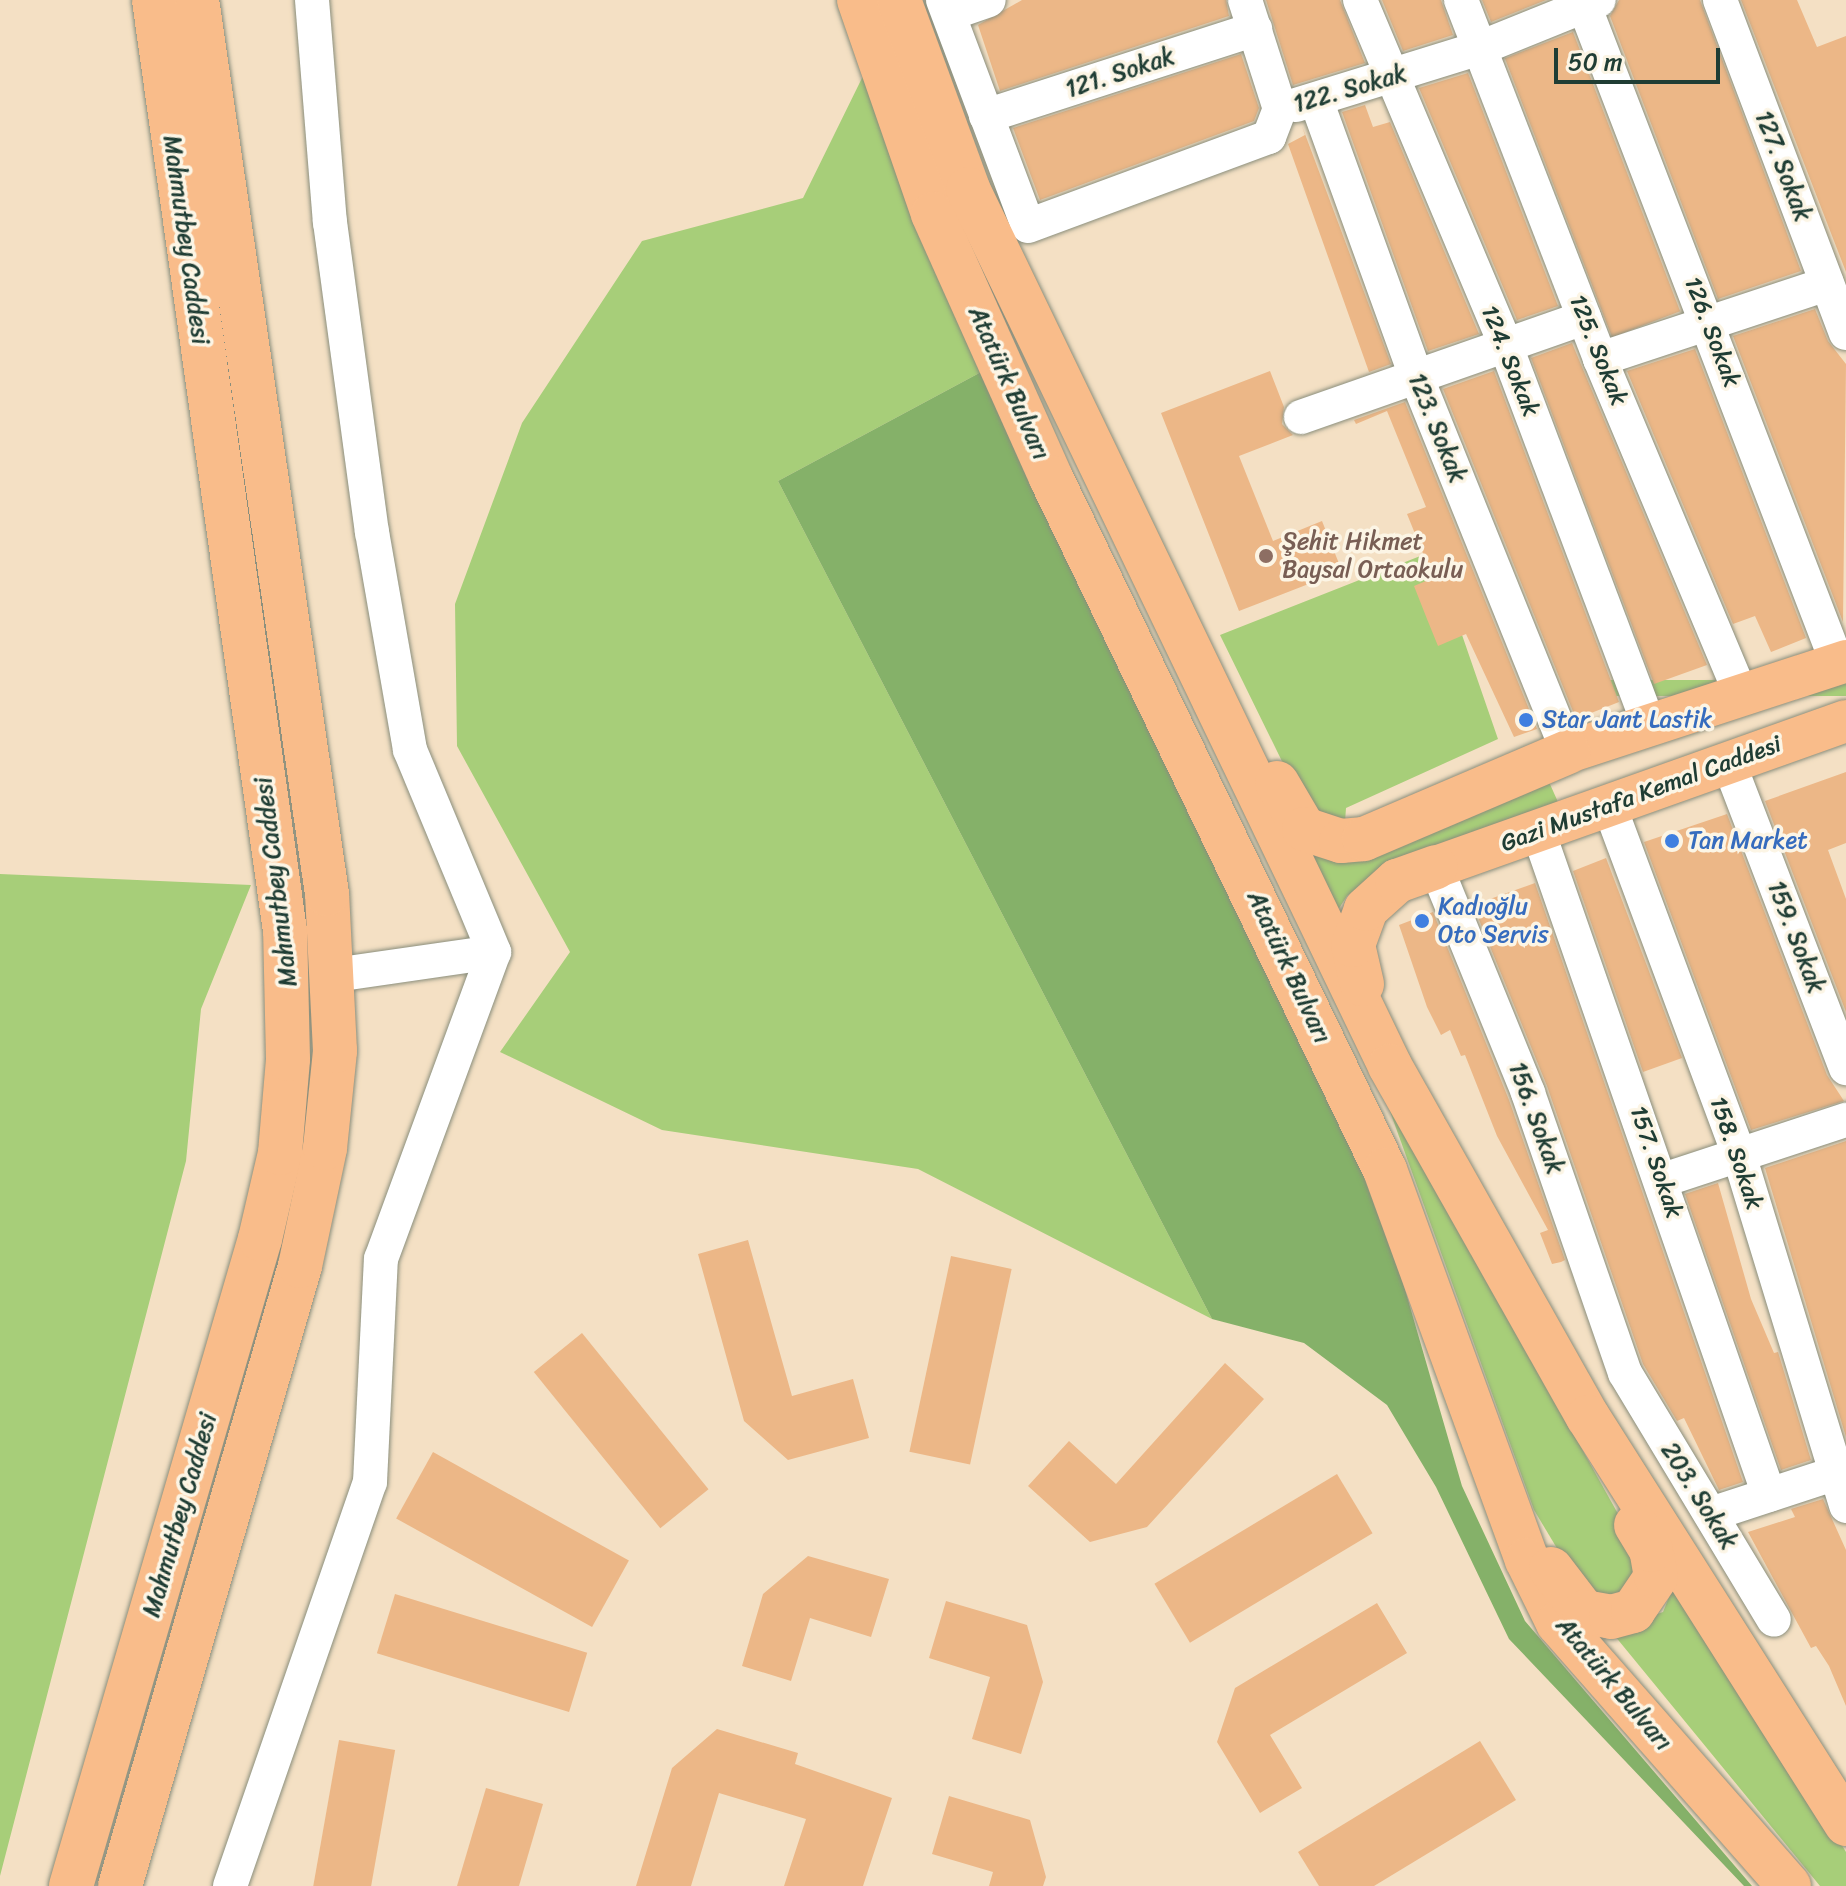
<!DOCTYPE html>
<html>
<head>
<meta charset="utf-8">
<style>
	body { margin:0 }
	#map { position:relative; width:1846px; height:1886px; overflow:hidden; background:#f4e0c4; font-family:Sriracha,sans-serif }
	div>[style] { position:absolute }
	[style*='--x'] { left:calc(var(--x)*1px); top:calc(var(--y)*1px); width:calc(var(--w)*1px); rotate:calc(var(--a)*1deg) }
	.green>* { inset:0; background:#a7ce79; transform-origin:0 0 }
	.forest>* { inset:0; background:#85b169 }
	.building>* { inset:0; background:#ecb787; transform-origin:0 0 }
	.roads { filter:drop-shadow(0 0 2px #8a8e7c) drop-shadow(0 0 2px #8a8e7c) }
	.minor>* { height:34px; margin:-17px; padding:0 17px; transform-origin:17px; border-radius:17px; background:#fff }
	.major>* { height:42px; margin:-21px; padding:0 21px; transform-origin:21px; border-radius:21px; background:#f9bc8a }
	.highway>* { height:44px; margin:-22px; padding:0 22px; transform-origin:22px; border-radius:22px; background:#f9bc8a }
	.dots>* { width:22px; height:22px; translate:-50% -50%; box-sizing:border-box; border:4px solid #fcf5e5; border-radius:50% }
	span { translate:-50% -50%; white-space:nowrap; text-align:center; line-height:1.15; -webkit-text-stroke:7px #fcf5e5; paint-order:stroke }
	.street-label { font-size:24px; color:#1f3d34 }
	.education-label { font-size:24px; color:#785e54 }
	.left { translate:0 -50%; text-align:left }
	.shop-label { font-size:24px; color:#366cbe }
	.scale { position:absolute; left:1554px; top:48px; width:166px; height:36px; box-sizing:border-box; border:4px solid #1f3d34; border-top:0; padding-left:10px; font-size:24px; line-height:28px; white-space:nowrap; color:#1f3d34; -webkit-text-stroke:6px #fcf5e5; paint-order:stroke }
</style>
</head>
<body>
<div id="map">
	<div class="green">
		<i style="clip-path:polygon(863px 76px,983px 371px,778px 481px,1212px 1319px,918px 1169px,662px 1130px,500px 1052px,570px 952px,457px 746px,455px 604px,522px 423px,642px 241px,803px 198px)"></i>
		<i style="clip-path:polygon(1433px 551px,1498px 739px,1346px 808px,1345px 822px,1326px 821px,1302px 802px,1220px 635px)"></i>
		<i style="left:1846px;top:680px;width:16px;height:263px;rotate:90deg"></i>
		<i style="clip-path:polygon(1549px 782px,1558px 802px,1369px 880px,1347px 896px,1334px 916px,1299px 845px)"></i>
		<i style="clip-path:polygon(0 874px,251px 885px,201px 1009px,186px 1161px,0 1876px)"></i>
		<i style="clip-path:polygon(1383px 1092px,1646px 1564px,1622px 1593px,1600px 1597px,1582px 1590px,1534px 1510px)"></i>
		<i style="clip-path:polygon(1677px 1577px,1846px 1852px,1846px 1886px,1820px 1886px,1610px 1630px,1663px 1612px)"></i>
	</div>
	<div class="forest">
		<i style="clip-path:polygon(983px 371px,1384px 1217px,1462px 1486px,1525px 1621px,1752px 1886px,1744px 1886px,1509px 1639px,1436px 1487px,1387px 1405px,1304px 1343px,1212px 1319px,778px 481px)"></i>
	</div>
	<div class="building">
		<i style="clip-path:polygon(1022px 0,1226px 0,1229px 16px,1000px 91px,978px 25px)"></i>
		<i style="clip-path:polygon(1266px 0,1340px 0,1365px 63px,1293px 85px)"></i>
		<i style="clip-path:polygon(1382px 0,1441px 0,1453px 35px,1403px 51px)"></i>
		<i style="clip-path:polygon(1482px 0,1546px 0,1491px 22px)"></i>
		<i style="clip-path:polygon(1619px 0,1700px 0,1801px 271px,1718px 299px,1610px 16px)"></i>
		<i style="clip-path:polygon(1741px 0,1797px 0,1817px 47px,1846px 36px,1846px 272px)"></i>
		<i style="left:1573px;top:32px;width:299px;height:73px;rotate:69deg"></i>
		<i style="clip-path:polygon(1241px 54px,1259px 108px,1254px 121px,1040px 200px,1013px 128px)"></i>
		<i style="clip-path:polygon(1468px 73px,1558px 306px,1517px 320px,1419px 88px)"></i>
		<i style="clip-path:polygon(1365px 105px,1373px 127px,1390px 122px,1479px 334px,1428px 351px,1342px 112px)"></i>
		<i style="clip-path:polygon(1302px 126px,1391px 364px,1369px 372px,1288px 144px,1305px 135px)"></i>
		<i style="clip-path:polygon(1815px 309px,1828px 341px,1846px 364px,1843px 622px,1733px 336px)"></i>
		<i style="clip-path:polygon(1572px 343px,1707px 665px,1654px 684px,1531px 358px)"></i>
		<i style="clip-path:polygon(1695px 349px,1806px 638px,1771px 652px,1755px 616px,1733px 624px,1627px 371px)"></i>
		<i style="clip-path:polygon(1270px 371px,1284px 407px,1282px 424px,1293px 435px,1239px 456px,1273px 541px,1322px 521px,1342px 571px,1239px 611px,1161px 413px)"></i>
		<i style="clip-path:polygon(1494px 371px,1619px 702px,1576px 719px,1443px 389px)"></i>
		<i style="clip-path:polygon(1405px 402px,1537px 729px,1514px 737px,1466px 634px,1438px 646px,1427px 619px,1414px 586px,1433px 578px,1407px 514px,1426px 507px,1387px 411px,1356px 424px,1354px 420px)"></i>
		<i style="clip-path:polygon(1846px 772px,1846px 843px,1828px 850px,1846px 899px,1846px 1012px,1765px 801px)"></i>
		<i style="clip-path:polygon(1727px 814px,1827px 1075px,1844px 1101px,1751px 1130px,1644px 842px)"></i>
		<i style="clip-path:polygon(1606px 858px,1682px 1058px,1643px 1072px,1573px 871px)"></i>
		<i style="clip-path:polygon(1535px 883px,1743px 1482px,1719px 1490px,1684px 1418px,1677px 1421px,1643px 1364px,1547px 1086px,1473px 905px)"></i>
		<i style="clip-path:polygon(1433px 912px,1509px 1100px,1565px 1260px,1561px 1262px,1552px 1264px,1540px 1233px,1548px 1230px,1497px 1136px,1465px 1055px,1461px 1056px,1450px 1030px,1441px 1035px,1427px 1007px,1399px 925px)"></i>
		<i style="clip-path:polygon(1846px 1141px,1846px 1437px,1765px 1168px)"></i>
		<i style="clip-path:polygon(1718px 1183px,1751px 1299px,1774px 1353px,1778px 1352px,1811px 1460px,1781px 1470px,1685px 1194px)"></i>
		<i style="clip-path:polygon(748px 1240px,792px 1396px,853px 1379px,869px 1438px,788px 1460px,744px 1421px,698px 1254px)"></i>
		<i style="left:951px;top:1256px;width:62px;height:200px;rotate:12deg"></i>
		<i style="left:582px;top:1333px;width:201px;height:62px;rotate:51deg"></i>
		<i style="clip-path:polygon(1225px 1363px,1264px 1399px,1147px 1527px,1090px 1542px,1028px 1486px,1069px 1441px,1116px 1484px)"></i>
		<i style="left:433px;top:1452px;width:224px;height:76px;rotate:29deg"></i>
		<i style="left:1337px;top:1474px;width:69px;height:213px;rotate:59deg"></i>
		<i style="clip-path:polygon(1823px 1499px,1846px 1550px,1846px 1706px,1829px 1666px,1816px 1646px,1811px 1648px,1748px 1532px,1795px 1517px,1791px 1509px)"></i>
		<i style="clip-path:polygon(808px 1556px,889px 1579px,871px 1637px,810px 1618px,791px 1681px,742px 1666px,763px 1594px)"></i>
		<i style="left:395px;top:1594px;width:201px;height:62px;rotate:17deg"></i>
		<i style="clip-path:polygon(946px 1601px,1027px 1625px,1043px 1682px,1021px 1754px,972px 1739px,990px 1677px,929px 1658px)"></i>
		<i style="clip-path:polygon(1377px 1603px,1407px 1653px,1270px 1735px,1302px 1788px,1260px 1813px,1217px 1742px,1235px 1688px)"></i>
		<i style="clip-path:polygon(717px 1729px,798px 1753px,795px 1764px,892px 1798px,863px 1886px,784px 1886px,806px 1819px,719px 1793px,691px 1886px,636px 1886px,672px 1768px)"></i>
		<i style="left:339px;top:1740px;width:57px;height:149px;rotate:10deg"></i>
		<i style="clip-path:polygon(1480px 1741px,1516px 1800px,1374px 1886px,1319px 1886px,1298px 1852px)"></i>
		<i style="clip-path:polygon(486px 1788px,543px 1804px,519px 1886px,457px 1886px)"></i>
		<i style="clip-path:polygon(949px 1796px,1030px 1820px,1046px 1877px,1043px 1886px,989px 1886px,993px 1872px,932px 1854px)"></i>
	</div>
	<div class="roads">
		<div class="minor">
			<i style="--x:312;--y:0;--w:223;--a:85.4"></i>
			<i style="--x:330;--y:222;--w:313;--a:82.3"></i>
			<i style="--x:372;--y:532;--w:221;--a:80.1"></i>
			<i style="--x:410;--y:750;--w:219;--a:67.4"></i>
			<i style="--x:943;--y:0;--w:241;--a:69.4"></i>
			<i style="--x:1028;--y:226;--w:257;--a:-20.3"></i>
			<i style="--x:1269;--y:137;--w:30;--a:-69"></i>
			<i style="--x:1245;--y:0;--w:114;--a:72.2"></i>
			<i style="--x:1360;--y:0;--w:373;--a:67.1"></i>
			<i style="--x:1505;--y:344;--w:408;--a:69.3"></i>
			<i style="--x:1461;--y:0;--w:385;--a:68.8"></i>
			<i style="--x:1600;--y:359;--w:367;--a:67.2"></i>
			<i style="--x:1582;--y:0;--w:713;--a:68.95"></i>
			<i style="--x:1720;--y:0;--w:356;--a:69.3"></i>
			<i style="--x:949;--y:14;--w:42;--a:-19.3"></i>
			<i style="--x:1316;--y:100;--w:294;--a:70.1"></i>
			<i style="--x:1416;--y:376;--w:406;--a:68"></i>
			<i style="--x:1296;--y:105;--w:193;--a:-17.2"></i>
			<i style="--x:1480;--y:48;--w:128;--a:-22"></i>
			<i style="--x:986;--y:116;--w:283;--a:-17.9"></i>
			<i style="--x:1600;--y:359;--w:239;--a:-18.3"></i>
			<i style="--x:1301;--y:417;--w:300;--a:-19.3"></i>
			<i style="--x:1728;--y:761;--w:329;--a:69"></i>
			<i style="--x:1609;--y:805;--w:373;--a:69.6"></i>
			<i style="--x:1739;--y:1155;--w:367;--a:73"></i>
			<i style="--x:1538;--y:831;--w:703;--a:70.82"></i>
			<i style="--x:1436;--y:867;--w:244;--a:67.8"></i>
			<i style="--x:1528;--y:1093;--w:296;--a:70.9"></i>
			<i style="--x:1625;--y:1373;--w:288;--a:58.9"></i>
			<i style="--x:1663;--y:1180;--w:193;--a:-18.2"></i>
			<i style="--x:1711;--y:1514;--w:142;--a:-18.1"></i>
			<i style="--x:230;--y:1886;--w:428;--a:-70.9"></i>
			<i style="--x:370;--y:1482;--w:223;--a:-87.2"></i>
			<i style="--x:381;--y:1259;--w:327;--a:-69.8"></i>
			<i style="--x:494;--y:952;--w:162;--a:171.8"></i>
		</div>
		<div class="major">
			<i style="--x:1568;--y:752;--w:293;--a:-18.1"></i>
			<i style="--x:1436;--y:867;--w:435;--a:-19.6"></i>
		</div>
		<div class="highway">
			<i style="--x:859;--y:0;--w:226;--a:70.9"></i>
			<i style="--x:933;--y:214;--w:289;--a:65.9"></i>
			<i style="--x:1051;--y:478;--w:768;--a:64.24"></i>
			<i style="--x:1385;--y:1170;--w:415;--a:70"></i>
			<i style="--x:1527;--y:1560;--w:70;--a:63.8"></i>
			<i style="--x:1558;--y:1623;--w:350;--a:48.7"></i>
			<i style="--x:899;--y:0;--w:201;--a:69.9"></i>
			<i style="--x:968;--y:189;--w:973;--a:64.3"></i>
			<i style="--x:1390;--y:1066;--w:403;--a:60.6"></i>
			<i style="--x:1588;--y:1417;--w:482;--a:57.6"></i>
			<i style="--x:1277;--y:783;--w:53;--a:59.6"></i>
			<i style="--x:1304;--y:829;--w:39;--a:18"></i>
			<i style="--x:1341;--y:841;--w:23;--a:-5"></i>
			<i style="--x:1364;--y:839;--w:222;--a:-23.1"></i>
			<i style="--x:1362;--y:984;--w:40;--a:-103"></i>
			<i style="--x:1353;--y:945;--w:38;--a:-70"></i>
			<i style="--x:1366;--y:909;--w:42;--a:-42.1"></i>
			<i style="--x:1397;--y:881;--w:41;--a:-19.7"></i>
			<i style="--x:1551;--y:1569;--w:54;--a:52.5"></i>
			<i style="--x:1584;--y:1612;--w:27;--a:10"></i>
			<i style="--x:1611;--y:1617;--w:23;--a:-15"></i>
			<i style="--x:1633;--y:1611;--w:41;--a:-55.9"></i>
			<i style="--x:1656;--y:1577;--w:27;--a:-100"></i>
			<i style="--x:1651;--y:1550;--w:29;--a:-121"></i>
			<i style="--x:71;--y:1886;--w:674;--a:-73.72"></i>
			<i style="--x:260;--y:1239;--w:88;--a:-76.9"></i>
			<i style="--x:280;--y:1153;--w:94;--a:-85.1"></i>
			<i style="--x:288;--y:1059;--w:128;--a:-91.3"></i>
			<i style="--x:285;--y:931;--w:940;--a:-98.01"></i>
			<i style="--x:120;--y:1886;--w:646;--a:-73.81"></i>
			<i style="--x:300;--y:1266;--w:121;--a:-78"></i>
			<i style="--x:325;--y:1148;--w:98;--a:-84.1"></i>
			<i style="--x:335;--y:1051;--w:157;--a:-92.9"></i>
			<i style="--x:327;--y:894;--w:903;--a:-98.27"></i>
		</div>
	</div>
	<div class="dots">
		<i style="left:1266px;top:556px;background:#8d6e63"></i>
		<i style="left:1526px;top:720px;background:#3f7fe0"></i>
		<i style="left:1672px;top:841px;background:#3f7fe0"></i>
		<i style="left:1422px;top:921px;background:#3f7fe0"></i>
	</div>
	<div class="street-label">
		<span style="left:1120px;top:73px;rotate:-18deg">121. Sokak</span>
		<span style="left:1350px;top:89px;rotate:-16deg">122. Sokak</span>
		<span style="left:1783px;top:166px;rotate:69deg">127. Sokak</span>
		<span style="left:186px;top:240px;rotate:82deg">Mahmutbey Caddesi</span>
		<span style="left:1712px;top:332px;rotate:69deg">126. Sokak</span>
		<span style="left:1598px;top:350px;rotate:68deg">125. Sokak</span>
		<span style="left:1510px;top:361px;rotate:68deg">124. Sokak</span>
		<span style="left:1009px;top:383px;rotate:66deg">Atatürk Bulvarı</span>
		<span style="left:1437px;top:428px;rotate:68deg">123. Sokak</span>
		<span style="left:1641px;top:794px;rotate:-20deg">Gazi Mustafa Kemal Caddesi</span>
		<span style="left:276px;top:882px;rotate:-97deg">Mahmutbey Caddesi</span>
		<span style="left:1796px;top:937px;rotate:69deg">159. Sokak</span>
		<span style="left:1289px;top:967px;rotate:65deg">Atatürk Bulvarı</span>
		<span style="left:1536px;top:1118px;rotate:70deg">156. Sokak</span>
		<span style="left:1736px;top:1153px;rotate:71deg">158. Sokak</span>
		<span style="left:1656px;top:1162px;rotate:71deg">157. Sokak</span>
		<span style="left:1699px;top:1496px;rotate:58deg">203. Sokak</span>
		<span style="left:180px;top:1515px;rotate:-74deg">Mahmutbey Caddesi</span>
		<span style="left:1614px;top:1684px;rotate:50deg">Atatürk Bulvarı</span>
	</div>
	<div class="education-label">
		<span class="left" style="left:1282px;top:556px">Şehit Hikmet<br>Baysal Ortaokulu</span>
	</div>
	<div class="shop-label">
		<span class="left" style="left:1542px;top:720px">Star Jant Lastik</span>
		<span class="left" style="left:1688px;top:841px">Tan Market</span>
		<span class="left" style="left:1438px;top:921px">Kadıoğlu<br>Oto Servis</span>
	</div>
	<div class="scale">50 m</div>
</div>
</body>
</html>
